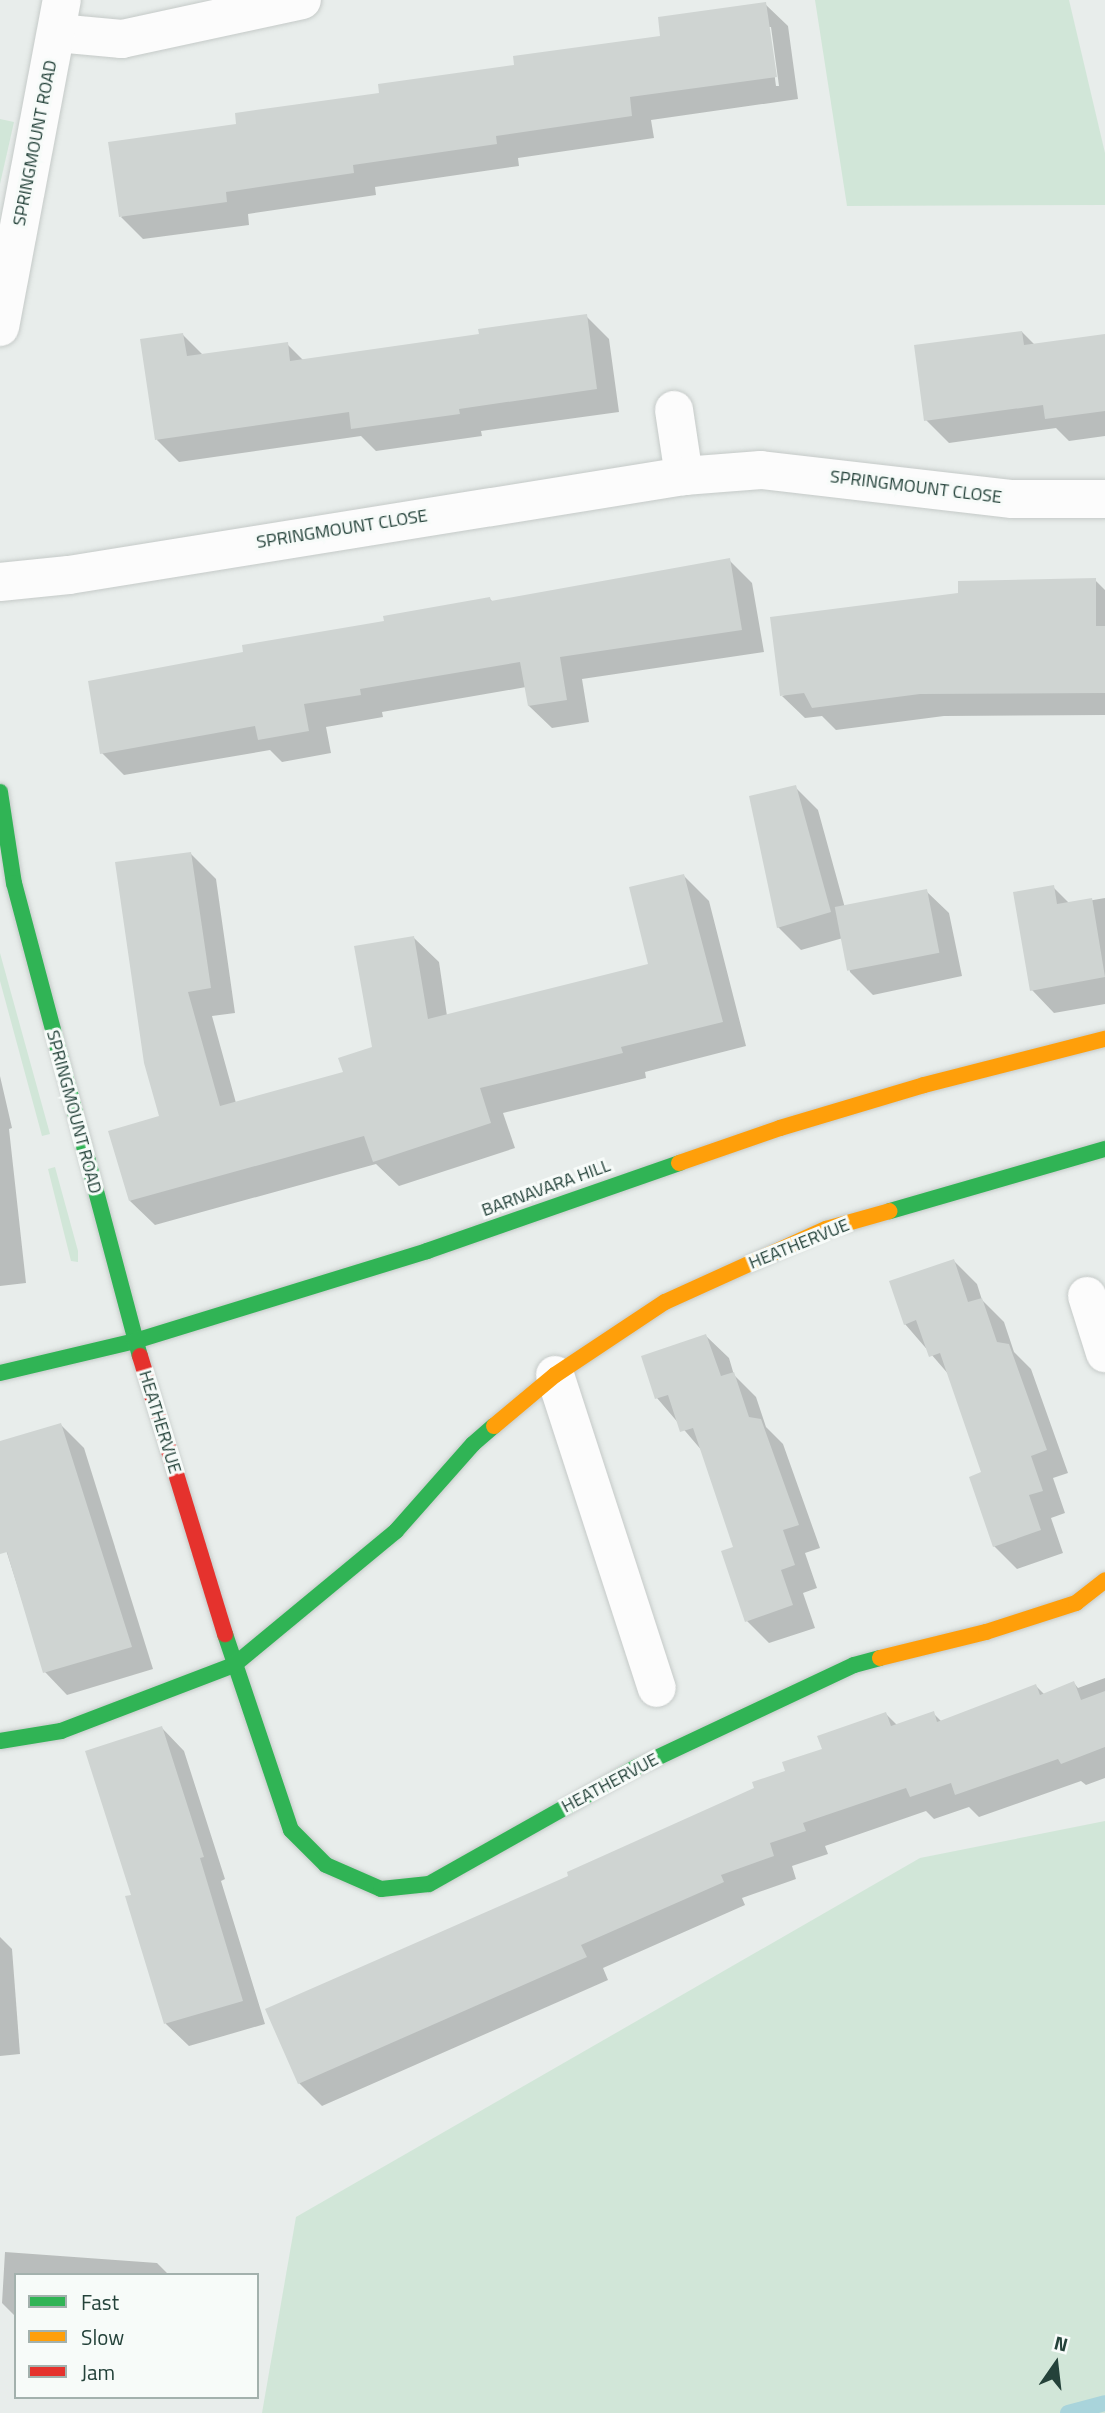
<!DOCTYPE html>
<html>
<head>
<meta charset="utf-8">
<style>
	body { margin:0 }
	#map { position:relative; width:1105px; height:2413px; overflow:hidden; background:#e8edeb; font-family:"Titillium Web",sans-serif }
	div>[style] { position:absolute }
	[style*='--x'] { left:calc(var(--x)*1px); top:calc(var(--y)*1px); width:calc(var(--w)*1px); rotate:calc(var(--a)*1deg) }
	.green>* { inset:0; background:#d1e6d8 }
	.shadow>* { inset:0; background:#0003 }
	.stream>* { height:16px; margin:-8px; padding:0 8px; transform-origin:8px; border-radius:8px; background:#a9d4db }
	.building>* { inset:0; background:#cfd4d2; transform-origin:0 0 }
	.roads { filter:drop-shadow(0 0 2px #c5cac8) drop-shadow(0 0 2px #c5cac8) }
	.street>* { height:38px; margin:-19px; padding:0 19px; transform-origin:19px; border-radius:19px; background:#fcfcfc }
	.fast>* { height:16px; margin:-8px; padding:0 8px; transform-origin:8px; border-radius:8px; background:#30b455 }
	.slow>* { height:16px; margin:-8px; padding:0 8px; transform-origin:8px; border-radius:8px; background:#ff9f0a }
	.jam>* { height:16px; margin:-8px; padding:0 8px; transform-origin:8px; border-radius:8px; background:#e5322d }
	span { translate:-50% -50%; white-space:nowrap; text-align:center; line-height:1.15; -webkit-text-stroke:6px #f7fbf9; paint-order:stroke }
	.street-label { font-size:18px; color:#24423a }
	.legend { position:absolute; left:14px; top:2273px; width:245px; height:126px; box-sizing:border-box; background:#f7fbf9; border:2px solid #a3b1ad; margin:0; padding:9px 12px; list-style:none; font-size:21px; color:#24423a }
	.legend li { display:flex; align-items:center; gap:14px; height:35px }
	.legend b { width:35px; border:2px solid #a3b1ad }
	.north { position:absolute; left:1021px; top:2329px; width:70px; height:70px; -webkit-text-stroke:5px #f7fbf9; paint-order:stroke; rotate:14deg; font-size:19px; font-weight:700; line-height:28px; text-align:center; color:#24423a }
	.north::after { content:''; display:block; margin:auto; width:24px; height:32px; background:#24423a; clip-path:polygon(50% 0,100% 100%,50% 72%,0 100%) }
</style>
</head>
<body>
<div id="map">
	<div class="green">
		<i style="clip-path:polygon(815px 0,1069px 0,1105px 153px,1105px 205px,847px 206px)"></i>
		<i style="clip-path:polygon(0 119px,14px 122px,0 184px)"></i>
		<i style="clip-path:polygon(0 953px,50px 1134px,42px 1136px,0 981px)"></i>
		<i style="clip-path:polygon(55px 1167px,78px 1251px,78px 1262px,71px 1261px,48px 1169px)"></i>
		<i style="clip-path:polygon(1105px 1821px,1105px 2413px,262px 2413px,296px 2217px,920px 1858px)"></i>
	</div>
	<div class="shadow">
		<i style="clip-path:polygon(evenodd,765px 4px,788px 26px,798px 99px,651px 120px,654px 138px,518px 158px,519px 166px,375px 187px,376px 195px,248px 214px,249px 225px,143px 239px,121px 217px,238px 126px,662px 37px,765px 4px,768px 27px,771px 27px,779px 86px,776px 86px,768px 27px)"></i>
		<i style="clip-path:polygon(586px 316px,609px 339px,619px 412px,481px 431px,482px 436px,376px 451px,361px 436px,179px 462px,157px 440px,182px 334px,204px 356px,287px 344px,304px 361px,481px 335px)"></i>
		<i style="clip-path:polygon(1022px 332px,1035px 345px,1105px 336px,1105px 436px,1069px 441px,1056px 428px,949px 443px,926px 420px)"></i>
		<i style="clip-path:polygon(729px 560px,752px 583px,764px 652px,582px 679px,589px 722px,552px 728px,529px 706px,526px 687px,382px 712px,383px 717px,326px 727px,331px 753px,282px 762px,270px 750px,124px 775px,102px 753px,245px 654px,490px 599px,493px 602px)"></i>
		<i style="clip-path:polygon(1095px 580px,1105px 590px,1105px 715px,944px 716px,836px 730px,822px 716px,805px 718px,782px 696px)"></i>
		<i style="clip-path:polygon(795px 787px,818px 810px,845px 908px,926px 891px,949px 913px,962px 976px,873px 995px,850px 972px,843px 938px,801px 950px,778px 927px)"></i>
		<i style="clip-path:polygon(191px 854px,216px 879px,235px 1013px,212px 1016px,236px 1103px,345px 1073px,374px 1048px,414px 938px,439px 962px,447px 1016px,650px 966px,684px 876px,709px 901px,746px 1046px,645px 1072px,646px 1078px,503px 1113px,515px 1148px,399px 1186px,376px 1164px,155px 1225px,130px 1201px,162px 1117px)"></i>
		<i style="clip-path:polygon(1053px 887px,1070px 904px,1105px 898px,1105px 1004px,1054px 1013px,1032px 990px)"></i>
		<i style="clip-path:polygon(0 1076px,12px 1128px,9px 1129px,26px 1283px,0 1286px)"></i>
		<i style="clip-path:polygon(954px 1261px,977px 1284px,982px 1300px,1004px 1322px,1014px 1352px,1031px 1369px,1068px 1473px,1053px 1478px,1065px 1513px,1051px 1518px,1063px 1553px,1017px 1569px,994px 1546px,983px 1473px,950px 1376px,905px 1324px)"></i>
		<i style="clip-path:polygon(706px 1336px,729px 1358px,734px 1375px,756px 1397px,766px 1427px,783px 1444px,820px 1548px,805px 1553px,817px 1588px,803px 1593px,815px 1628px,769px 1643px,747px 1621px,735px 1548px,703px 1452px,657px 1398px)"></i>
		<i style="clip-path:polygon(61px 1425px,84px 1448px,153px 1669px,67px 1695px,45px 1672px,0 1531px,0 1443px)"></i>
		<i style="clip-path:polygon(1105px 1678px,1105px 1778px,1086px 1785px,1081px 1781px,979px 1817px,969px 1807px,934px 1819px,926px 1811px,825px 1846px,828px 1854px,792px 1866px,796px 1879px,742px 1898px,745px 1905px,603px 1968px,608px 1980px,322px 2106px,299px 2083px,571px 1877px,756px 1789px,886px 1714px,897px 1725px,933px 1713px,942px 1722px,1036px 1686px,1045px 1695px,1074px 1683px,1078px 1688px)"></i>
		<i style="clip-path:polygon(162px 1728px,184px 1751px,225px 1879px,221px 1881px,265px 2024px,189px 2046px,166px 2024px,128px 1898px,133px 1896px)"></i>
		<i style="clip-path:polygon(0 1937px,12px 1949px,20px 2054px,0 2056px)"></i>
		<i style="clip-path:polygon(5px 2252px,157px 2263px,169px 2275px,16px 2275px,16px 2317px,2px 2303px)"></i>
	</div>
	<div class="stream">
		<i style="--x:1068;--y:2413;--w:38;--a:-15"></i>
	</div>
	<div class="building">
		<i style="clip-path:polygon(766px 2px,777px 77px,630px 97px,632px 116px,496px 136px,497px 144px,353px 165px,354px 173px,226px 192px,227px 202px,119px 217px,108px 142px,236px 124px,235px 113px,379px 93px,378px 84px,514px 65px,513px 56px,660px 36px,658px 17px)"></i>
		<i style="clip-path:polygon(587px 314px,597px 389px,459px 409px,460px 414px,351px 429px,349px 412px,155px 440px,140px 339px,183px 333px,187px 356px,288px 342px,290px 361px,479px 334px,478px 329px)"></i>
		<i style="clip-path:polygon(1022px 331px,1024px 345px,1105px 334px,1105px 411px,1045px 419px,1043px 405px,924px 421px,914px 345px)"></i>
		<i style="clip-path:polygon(730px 558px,742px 630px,560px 657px,567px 700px,528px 706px,520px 662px,360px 689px,361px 695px,304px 704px,309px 731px,258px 740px,255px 726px,100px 754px,88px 681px,243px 652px,242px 645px,384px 621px,383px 616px,490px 597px,491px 601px)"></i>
		<i style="clip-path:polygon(1096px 578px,1096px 626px,1105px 626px,1105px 693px,920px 694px,812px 708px,804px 693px,780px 696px,770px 617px,958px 593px,958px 581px)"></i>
		<i style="clip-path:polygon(796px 785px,831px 912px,777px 928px,749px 796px)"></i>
		<i style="clip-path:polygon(191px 852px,211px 988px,188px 992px,220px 1106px,343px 1072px,338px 1058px,372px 1047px,354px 946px,414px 936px,428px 1019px,648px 964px,629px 887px,684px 874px,723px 1022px,621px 1047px,623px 1053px,480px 1088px,491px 1123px,373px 1162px,364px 1136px,129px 1201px,108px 1131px,159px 1116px,144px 1063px,115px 862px)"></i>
		<i style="clip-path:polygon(1054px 885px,1057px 904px,1092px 898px,1105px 977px,1030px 991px,1013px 892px)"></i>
		<i style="left:927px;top:889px;width:65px;height:94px;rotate:79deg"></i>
		<i style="clip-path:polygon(954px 1259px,968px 1302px,982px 1298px,997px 1342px,1009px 1344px,1047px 1450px,1031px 1456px,1043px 1491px,1029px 1495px,1041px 1530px,993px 1547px,969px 1477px,981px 1472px,940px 1353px,929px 1357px,916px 1320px,904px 1325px,889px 1281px)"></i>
		<i style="clip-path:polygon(706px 1334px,721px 1376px,734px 1372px,749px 1417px,761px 1419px,799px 1525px,783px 1530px,795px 1565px,781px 1570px,793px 1605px,745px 1622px,721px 1551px,733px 1547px,693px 1428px,680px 1432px,668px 1395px,655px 1399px,641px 1356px)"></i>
		<i style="clip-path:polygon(61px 1423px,132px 1647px,43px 1673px,7px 1552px,0 1554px,0 1441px)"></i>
		<i style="clip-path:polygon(1074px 1681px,1081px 1700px,1105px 1691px,1105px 1747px,1061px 1764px,1058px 1759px,955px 1795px,951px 1783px,910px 1797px,906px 1788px,803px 1823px,806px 1831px,770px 1843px,774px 1856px,721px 1875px,724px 1882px,581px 1945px,587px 1957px,298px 2084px,265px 2009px,568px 1876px,567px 1872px,754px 1788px,752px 1782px,785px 1771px,782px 1762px,822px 1749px,817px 1736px,886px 1712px,891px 1726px,934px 1711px,937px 1722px,1036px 1684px,1040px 1695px)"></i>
		<i style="clip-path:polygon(162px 1726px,204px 1857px,200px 1858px,243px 2001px,164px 2024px,125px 1896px,131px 1895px,85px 1751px)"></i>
	</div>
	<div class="roads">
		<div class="street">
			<i style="--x:57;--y:33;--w:65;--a:5.3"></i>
			<i style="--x:122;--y:39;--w:184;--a:-12.2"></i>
			<i style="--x:0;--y:327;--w:333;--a:-79.3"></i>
			<i style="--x:674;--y:410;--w:67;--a:81.4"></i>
			<i style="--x:0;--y:582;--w:69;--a:-5.8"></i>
			<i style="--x:69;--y:575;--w:623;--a:-9.14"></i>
			<i style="--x:684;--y:476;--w:77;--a:-4.5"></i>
			<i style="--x:761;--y:470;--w:253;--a:6.6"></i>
			<i style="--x:1012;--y:499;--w:93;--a:0"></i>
			<i style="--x:1087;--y:1296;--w:60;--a:72.5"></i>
			<i style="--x:555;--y:1375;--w:329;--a:72"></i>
		</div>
		<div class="fast">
			<i style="--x:0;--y:792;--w:92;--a:81.3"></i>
			<i style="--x:14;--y:883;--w:489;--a:75.1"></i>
			<i style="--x:890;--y:1211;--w:224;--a:-16.1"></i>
			<i style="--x:0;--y:1373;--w:139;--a:-13.3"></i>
			<i style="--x:135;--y:1341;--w:306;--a:-17.1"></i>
			<i style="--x:427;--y:1251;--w:267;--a:-19.2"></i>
			<i style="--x:225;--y:1634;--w:207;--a:71.4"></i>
			<i style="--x:291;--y:1830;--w:49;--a:45"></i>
			<i style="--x:326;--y:1865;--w:60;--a:23.6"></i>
			<i style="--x:381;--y:1889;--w:48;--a:-5.9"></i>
			<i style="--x:429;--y:1884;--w:236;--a:-29.4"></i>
			<i style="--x:635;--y:1768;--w:242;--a:-25.2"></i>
			<i style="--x:854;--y:1665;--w:27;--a:-15"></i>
			<i style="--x:0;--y:1741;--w:62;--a:-9.3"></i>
			<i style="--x:61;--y:1731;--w:185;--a:-20.9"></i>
			<i style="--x:234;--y:1665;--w:210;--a:-39.6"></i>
			<i style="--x:396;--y:1531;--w:116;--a:-48.5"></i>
			<i style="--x:473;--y:1444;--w:28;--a:-41"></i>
		</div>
		<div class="slow">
			<i style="--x:679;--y:1163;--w:107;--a:-19.1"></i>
			<i style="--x:780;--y:1128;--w:150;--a:-16.6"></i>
			<i style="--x:924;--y:1085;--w:187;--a:-14.3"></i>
			<i style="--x:494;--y:1426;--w:80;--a:-39.9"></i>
			<i style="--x:555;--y:1375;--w:132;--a:-33.6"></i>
			<i style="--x:665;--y:1302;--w:177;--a:-24.4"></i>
			<i style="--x:826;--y:1229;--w:66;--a:-15.7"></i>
			<i style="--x:880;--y:1658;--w:109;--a:-13.8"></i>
			<i style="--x:986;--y:1632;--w:95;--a:-17.9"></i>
			<i style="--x:1076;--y:1603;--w:37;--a:-38"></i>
		</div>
		<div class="jam">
			<i style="--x:140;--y:1356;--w:291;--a:73"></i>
		</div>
	</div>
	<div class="street-label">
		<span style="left:35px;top:143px;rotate:-79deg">SPRINGMOUNT ROAD</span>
		<span style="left:916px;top:487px;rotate:7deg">SPRINGMOUNT CLOSE</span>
		<span style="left:342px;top:529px;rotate:-9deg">SPRINGMOUNT CLOSE</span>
		<span style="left:74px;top:1112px;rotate:75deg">SPRINGMOUNT ROAD</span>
		<span style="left:546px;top:1188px;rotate:-20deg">BARNAVARA HILL</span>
		<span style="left:799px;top:1244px;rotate:-22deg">HEATHERVUE</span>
		<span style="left:160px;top:1422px;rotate:73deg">HEATHERVUE</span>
		<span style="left:610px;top:1783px;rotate:-28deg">HEATHERVUE</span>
	</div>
	<ul class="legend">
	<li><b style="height:9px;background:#30b455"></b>Fast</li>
	<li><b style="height:9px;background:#ff9f0a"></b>Slow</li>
	<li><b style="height:9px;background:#e5322d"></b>Jam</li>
	</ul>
	<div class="north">N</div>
</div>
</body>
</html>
